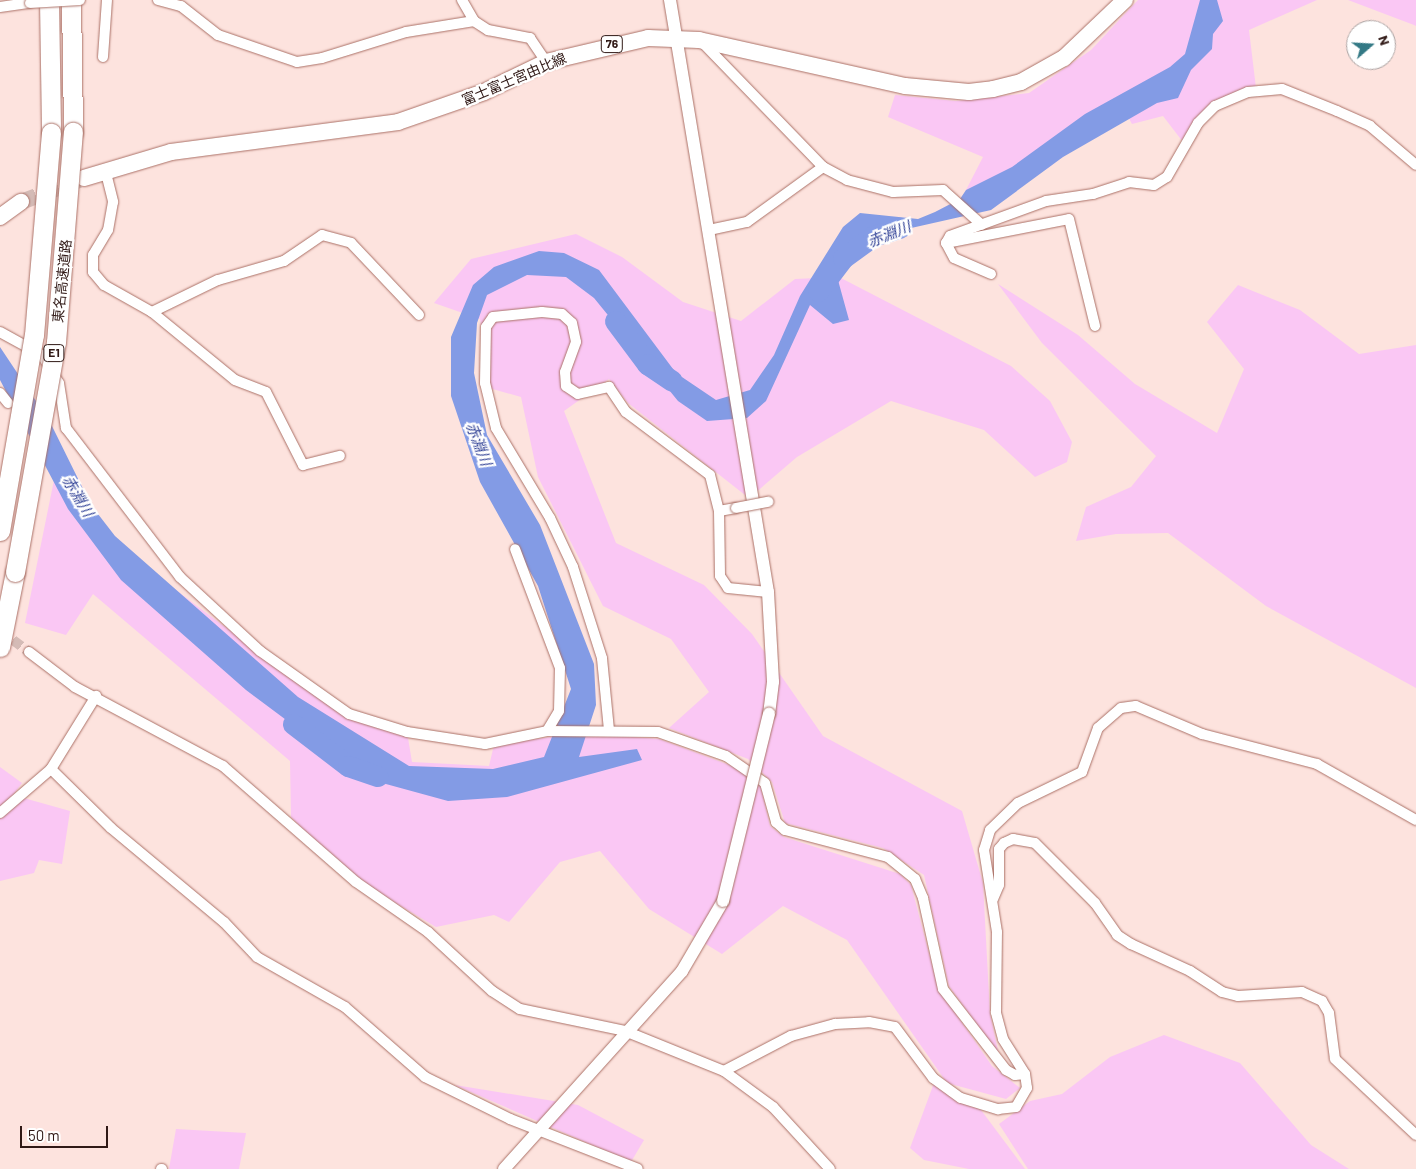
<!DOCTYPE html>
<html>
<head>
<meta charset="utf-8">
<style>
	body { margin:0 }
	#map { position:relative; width:1416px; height:1169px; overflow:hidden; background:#fde3de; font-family:Barlow,"Noto Sans JP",sans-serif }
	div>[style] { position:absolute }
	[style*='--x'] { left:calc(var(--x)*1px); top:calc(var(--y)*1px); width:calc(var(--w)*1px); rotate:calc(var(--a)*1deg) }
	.green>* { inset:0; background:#fac7f4 }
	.water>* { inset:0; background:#839be5 }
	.river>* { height:21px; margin:-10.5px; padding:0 10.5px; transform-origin:10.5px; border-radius:10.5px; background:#839be5 }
	.minor-tunnel>* { height:10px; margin-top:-5px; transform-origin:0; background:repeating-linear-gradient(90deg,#d4bbb6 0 10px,transparent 0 15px) }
	.primary-tunnel>* { height:16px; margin-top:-8px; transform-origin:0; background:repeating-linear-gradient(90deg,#d4bbb6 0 16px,transparent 0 24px) }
	.roads { filter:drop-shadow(0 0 1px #ab7167) drop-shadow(0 0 1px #ab7167) }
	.minor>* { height:10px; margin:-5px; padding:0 5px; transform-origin:5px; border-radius:5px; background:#fff }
	.tertiary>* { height:12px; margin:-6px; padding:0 6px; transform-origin:6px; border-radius:6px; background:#fff }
	.primary>* { height:16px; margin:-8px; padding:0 8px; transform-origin:8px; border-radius:8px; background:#fff }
	.motorway>* { height:19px; margin:-9.5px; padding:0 9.5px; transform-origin:9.5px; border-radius:9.5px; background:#fff }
	.bridges { filter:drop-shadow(0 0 1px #ab7167) drop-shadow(0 0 1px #ab7167) }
	.minor-bridge>* { height:10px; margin:-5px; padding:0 5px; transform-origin:5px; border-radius:5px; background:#fff }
	.tertiary-bridge>* { height:12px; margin:-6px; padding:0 6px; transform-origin:6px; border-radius:6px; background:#fff }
	.motorway-bridge>* { height:19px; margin:-9.5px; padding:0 9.5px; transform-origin:9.5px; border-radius:9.5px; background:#fff }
	span { translate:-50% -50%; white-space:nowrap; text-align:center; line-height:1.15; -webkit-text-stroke:4.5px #fff; paint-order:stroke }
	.shield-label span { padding:1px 4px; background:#fff; border:1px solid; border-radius:4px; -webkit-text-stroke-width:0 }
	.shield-label { font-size:12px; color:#301916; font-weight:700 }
	.street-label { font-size:14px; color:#301916 }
	.water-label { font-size:15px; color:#2d3e94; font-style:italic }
	.north { position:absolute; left:1346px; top:20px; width:50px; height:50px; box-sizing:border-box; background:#fff; border:1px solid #aca3a2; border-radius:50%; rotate:71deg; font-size:14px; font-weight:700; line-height:20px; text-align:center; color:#301916 }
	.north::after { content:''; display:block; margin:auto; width:18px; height:22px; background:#337985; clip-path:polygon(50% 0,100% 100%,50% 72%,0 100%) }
	.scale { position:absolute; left:20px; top:1126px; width:88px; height:22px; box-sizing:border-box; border:2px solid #301916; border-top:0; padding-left:6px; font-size:15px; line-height:18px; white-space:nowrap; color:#301916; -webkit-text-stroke:4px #fff; paint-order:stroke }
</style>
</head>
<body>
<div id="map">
	<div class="green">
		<i style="clip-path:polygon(1138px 0,1317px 0,1249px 30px,1256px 88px,1220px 104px,1183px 142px,1163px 116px,1132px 124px,1120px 102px,1050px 146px,1052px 165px,985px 210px,966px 190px,983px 157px,888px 117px,895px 95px,956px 101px,1029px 93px,1091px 50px)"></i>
		<i style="clip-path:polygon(1348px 0,1416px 0,1416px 26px,1414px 25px)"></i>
		<i style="clip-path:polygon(576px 234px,622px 257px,683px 302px,741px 321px,795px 279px,839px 277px,1011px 366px,1050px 401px,1072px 442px,1067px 462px,1035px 477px,984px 430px,891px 401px,797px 457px,754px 494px,745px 495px,628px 403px,609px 379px,564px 411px,616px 543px,704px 585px,752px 634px,823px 736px,962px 811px,983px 883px,990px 1014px,999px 1055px,949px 986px,924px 875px,883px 848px,785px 823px,772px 782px,748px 759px,669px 728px,709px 692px,671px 639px,603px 606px,538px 477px,521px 397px,489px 388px,480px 319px,434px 303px,471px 259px)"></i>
		<i style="clip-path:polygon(998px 284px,1078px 335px,1135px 384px,1217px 433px,1244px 369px,1207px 322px,1238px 285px,1300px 310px,1359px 354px,1416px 345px,1416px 688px,1266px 606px,1168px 533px,1116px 534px,1076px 541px,1086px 507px,1131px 487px,1156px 456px,1042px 343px)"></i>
		<i style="clip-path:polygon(54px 480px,87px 523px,221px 624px,349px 714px,407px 732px,412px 762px,489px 766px,494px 745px,580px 733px,659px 739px,751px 773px,760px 784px,770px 826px,784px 837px,900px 874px,911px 885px,938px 988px,992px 1066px,1020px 1088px,1006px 1099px,947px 1083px,847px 940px,783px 906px,722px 954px,649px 909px,600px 851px,560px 862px,509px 922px,494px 915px,436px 927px,396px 903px,341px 867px,291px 817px,290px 761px,93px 594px,66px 635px,25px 623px)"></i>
		<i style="clip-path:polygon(0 767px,22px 783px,13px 795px,70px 811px,62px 864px,39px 860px,34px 873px,0 881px)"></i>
		<i style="clip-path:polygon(1164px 1035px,1240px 1063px,1311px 1145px,1349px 1169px,1028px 1169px,999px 1124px,1030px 1101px,1062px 1094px,1110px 1057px)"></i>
		<i style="clip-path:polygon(934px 1083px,981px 1110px,1025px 1169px,969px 1169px,924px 1160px,910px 1148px)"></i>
		<i style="clip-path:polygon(455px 1085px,578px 1105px,644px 1140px,631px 1162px)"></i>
		<i style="clip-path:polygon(176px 1129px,246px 1133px,239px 1169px,169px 1169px)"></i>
	</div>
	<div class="water">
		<i style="clip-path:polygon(1200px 0,1217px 0,1223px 21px,1213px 34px,1212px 49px,1191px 70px,1178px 98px,1157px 103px,1063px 157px,991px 210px,858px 240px,833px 262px,849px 320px,833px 324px,810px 305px,766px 401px,747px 418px,707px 421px,678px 401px,594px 298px,566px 277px,527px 275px,487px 295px,477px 323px,474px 373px,487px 435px,540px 525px,594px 664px,596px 705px,579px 757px,637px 749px,642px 760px,507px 797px,448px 801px,364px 778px,246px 690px,121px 580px,68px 509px,0 380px,0 347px,50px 422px,91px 505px,115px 536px,298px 697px,409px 766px,493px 769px,544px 757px,571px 689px,538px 586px,480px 482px,451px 396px,451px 337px,473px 285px,494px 267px,539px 251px,564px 253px,599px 270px,676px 373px,716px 400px,750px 390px,774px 355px,800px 296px,843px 227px,860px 213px,918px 219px,935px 212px,960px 199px,966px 190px,1012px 167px,1085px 114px,1170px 67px,1185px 54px)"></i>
	</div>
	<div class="river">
		<i style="--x:818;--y:291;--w:41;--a:-52.9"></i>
		<i style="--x:843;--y:258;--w:37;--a:-36"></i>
		<i style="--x:873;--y:236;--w:28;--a:-17"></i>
		<i style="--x:615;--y:321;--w:54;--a:53.3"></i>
		<i style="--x:647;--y:364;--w:30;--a:34"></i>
		<i style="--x:293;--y:724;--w:69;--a:37.4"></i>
		<i style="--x:348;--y:766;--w:31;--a:19"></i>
	</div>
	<div class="minor-tunnel">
		<i style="--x:1;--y:631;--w:35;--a:37"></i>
	</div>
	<div class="primary-tunnel">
		<i style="--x:21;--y:202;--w:62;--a:-20.8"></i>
	</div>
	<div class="roads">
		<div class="minor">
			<i style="--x:158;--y:0;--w:24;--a:15"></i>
			<i style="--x:181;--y:6;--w:47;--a:38.1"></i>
			<i style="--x:218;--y:35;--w:83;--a:18.9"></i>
			<i style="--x:297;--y:62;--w:25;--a:-9"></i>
			<i style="--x:322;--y:58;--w:88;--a:-17.2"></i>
			<i style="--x:406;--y:32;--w:69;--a:-9.2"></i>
			<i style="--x:462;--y:0;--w:24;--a:60"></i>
			<i style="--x:474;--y:21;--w:17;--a:33"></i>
			<i style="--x:488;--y:30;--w:43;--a:10.8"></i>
			<i style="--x:530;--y:38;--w:29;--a:56"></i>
			<i style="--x:0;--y:7;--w:30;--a:-8"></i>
			<i style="--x:702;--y:42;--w:174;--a:45.9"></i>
			<i style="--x:823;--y:167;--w:27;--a:28"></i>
			<i style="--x:847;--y:180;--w:48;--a:14.6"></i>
			<i style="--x:893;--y:192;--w:50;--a:-2.3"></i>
			<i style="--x:943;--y:190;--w:52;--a:41.9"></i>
			<i style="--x:103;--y:57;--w:57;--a:-86"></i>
			<i style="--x:105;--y:169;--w:34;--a:76"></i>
			<i style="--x:113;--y:202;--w:28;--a:100"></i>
			<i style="--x:108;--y:230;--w:29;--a:121"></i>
			<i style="--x:93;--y:255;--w:17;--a:90"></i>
			<i style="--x:93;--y:272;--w:17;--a:50"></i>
			<i style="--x:104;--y:285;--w:55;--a:29.4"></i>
			<i style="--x:152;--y:312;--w:107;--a:39.3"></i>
			<i style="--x:235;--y:380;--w:33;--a:21"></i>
			<i style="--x:266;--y:392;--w:82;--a:63.1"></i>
			<i style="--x:303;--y:465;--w:38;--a:-14"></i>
			<i style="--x:709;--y:230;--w:39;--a:-12"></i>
			<i style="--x:747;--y:222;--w:94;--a:-35.9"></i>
			<i style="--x:946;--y:243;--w:125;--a:-11"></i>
			<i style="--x:1069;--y:219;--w:110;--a:76.3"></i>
			<i style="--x:991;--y:274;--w:40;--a:-156.6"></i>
			<i style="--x:954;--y:258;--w:17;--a:-118"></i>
			<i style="--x:946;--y:243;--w:8;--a:-60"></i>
			<i style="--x:950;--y:236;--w:102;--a:-20"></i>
			<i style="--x:1046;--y:201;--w:48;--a:-8.5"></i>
			<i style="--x:1093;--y:194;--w:38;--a:-18"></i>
			<i style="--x:1129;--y:182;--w:25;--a:7"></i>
			<i style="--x:1154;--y:185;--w:15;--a:-32"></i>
			<i style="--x:1167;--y:177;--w:62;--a:-60.1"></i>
			<i style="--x:1198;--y:123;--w:24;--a:-45"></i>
			<i style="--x:1215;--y:106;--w:36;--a:-23"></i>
			<i style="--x:1248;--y:92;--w:34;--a:-5"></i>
			<i style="--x:1282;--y:89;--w:59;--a:21.8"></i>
			<i style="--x:1337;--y:111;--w:36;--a:24"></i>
			<i style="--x:1370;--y:126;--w:60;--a:40.3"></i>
			<i style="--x:152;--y:312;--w:73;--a:-25.9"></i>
			<i style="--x:218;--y:280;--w:69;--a:-16.1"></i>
			<i style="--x:284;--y:261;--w:46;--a:-34.4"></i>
			<i style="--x:322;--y:235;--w:30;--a:15"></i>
			<i style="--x:351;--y:243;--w:99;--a:46.6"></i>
			<i style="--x:0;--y:332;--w:48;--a:28.7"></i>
			<i style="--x:42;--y:355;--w:33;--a:59"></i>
			<i style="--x:59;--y:383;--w:46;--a:81.2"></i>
			<i style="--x:66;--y:428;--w:188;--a:52.6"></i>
			<i style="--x:180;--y:577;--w:109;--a:42.8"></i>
			<i style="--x:260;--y:651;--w:109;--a:35.3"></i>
			<i style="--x:349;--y:714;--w:61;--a:17.2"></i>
			<i style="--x:407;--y:732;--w:79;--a:8.7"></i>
			<i style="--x:485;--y:744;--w:63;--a:-11.8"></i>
			<i style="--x:547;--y:731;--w:23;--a:-59"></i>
			<i style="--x:559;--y:711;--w:43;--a:-88.7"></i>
			<i style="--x:560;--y:668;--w:127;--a:-110.7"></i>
			<i style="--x:0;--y:393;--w:13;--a:51"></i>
			<i style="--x:719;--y:511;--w:17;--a:-10"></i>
			<i style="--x:29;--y:652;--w:58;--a:37.3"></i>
			<i style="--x:75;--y:687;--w:168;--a:28.1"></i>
			<i style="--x:223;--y:766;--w:176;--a:41.1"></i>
			<i style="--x:356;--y:882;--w:88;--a:34.8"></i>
			<i style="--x:428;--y:932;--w:87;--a:42.7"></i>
			<i style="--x:492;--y:991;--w:33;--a:33"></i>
			<i style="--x:520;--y:1009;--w:107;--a:11.8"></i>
			<i style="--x:625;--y:1031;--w:107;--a:22"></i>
			<i style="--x:724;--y:1071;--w:61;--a:36.3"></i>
			<i style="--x:773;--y:1107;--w:84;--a:47.4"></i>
			<i style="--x:609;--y:730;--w:72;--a:-95.6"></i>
			<i style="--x:602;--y:658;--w:96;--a:-107.7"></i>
			<i style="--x:573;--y:567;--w:54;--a:-115.1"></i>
			<i style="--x:550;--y:518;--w:105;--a:-121"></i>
			<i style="--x:496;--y:428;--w:46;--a:-103.7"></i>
			<i style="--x:485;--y:383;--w:56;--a:-89"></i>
			<i style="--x:486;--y:327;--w:12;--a:-55"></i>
			<i style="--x:493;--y:317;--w:49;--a:-5.8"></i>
			<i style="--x:542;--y:312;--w:20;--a:6"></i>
			<i style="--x:562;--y:314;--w:13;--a:42"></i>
			<i style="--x:572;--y:323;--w:19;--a:78"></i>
			<i style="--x:576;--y:342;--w:32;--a:110"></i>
			<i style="--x:565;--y:372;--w:14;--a:86"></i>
			<i style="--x:566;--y:386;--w:14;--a:34"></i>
			<i style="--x:578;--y:394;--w:32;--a:-13"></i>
			<i style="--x:609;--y:387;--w:30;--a:56"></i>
			<i style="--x:626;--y:412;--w:105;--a:36.9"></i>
			<i style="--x:710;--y:475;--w:37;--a:76"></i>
			<i style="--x:719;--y:511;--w:65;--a:89.1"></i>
			<i style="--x:720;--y:576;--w:14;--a:56"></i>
			<i style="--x:728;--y:588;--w:40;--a:5.7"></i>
			<i style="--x:547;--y:731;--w:111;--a:0.5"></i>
			<i style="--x:658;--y:732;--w:72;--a:19.4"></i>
			<i style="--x:726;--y:756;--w:47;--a:34.7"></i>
			<i style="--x:765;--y:783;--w:41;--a:74.2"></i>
			<i style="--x:776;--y:822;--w:12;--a:42"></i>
			<i style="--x:785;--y:830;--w:106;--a:14.7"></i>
			<i style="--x:888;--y:857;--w:35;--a:39"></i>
			<i style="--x:915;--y:879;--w:21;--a:67"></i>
			<i style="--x:923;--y:898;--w:93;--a:77.6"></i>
			<i style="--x:943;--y:989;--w:103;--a:52.1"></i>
			<i style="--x:1006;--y:1070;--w:10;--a:29"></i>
			<i style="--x:1015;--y:1075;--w:10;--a:-6"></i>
			<i style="--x:51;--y:769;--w:84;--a:44.5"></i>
			<i style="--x:111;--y:828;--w:147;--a:39.8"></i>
			<i style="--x:224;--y:922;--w:48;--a:46.7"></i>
			<i style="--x:257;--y:957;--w:101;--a:29.6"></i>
			<i style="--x:345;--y:1007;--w:106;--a:41.2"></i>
			<i style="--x:425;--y:1077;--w:95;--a:26.3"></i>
			<i style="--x:510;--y:1119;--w:137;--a:21.3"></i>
			<i style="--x:0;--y:813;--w:67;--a:-40.8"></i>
			<i style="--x:51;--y:769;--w:86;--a:-58.3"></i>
			<i style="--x:993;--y:899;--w:15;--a:-67"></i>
			<i style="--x:999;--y:885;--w:36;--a:-90"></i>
			<i style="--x:999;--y:849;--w:8;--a:-50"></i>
			<i style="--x:1004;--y:843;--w:10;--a:-24"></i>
			<i style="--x:1013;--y:839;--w:22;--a:10"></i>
			<i style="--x:1035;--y:843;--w:85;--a:45"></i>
			<i style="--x:1095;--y:903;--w:39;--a:55"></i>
			<i style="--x:1117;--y:935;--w:17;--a:33"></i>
			<i style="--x:1131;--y:944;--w:65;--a:24.6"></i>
			<i style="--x:1190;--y:971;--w:38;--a:33"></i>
			<i style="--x:1222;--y:992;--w:16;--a:14"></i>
			<i style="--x:1238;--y:996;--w:64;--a:-3.6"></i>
			<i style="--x:1302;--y:992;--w:22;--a:24"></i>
			<i style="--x:1322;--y:1001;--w:14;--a:60"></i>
			<i style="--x:1329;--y:1013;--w:46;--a:82.6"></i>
			<i style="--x:1335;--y:1059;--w:111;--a:43.2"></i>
			<i style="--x:724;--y:1071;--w:76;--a:-27.6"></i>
			<i style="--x:791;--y:1036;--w:46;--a:-15.3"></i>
			<i style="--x:835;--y:1024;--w:34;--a:-3"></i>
			<i style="--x:869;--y:1022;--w:26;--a:11"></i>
			<i style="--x:895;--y:1027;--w:64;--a:53.3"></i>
			<i style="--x:933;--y:1078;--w:34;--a:36"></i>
			<i style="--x:961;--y:1098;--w:39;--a:17"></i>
			<i style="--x:998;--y:1109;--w:18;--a:-6"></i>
			<i style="--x:1016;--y:1107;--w:22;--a:-60"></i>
			<i style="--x:1027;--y:1088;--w:14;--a:-98"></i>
			<i style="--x:1025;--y:1074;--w:41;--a:-122.2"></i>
			<i style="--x:1003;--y:1039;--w:28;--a:-105"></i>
			<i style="--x:996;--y:1012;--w:80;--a:-89.3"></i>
			<i style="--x:997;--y:932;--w:83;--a:-99"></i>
			<i style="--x:984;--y:850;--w:21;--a:-73"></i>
			<i style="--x:990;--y:830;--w:39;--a:-44"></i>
			<i style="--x:1018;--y:803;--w:71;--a:-25.8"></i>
			<i style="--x:1082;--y:772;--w:47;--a:-70"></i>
			<i style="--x:1098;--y:728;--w:30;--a:-41"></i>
			<i style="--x:1121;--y:708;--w:15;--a:-8"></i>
			<i style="--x:1136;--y:706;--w:72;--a:23"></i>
			<i style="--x:1202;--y:734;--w:119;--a:14.6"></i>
			<i style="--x:1317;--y:764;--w:114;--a:29.5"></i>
			<i style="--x:161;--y:1169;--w:1;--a:0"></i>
		</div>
		<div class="tertiary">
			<i style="--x:670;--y:0;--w:600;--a:80.6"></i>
			<i style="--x:768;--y:592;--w:90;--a:86.8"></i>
			<i style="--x:773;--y:682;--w:32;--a:97"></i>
			<i style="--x:504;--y:1169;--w:266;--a:-48"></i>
			<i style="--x:682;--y:971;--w:81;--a:-59.6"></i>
		</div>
		<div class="primary">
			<i style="--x:84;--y:178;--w:91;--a:-16.6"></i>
			<i style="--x:171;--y:152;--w:229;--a:-7.5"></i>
			<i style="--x:398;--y:122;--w:91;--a:-19.2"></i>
			<i style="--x:484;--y:92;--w:69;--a:-25.8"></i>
			<i style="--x:546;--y:62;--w:105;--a:-13.2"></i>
			<i style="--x:648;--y:38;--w:51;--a:2.2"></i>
			<i style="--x:699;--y:40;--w:211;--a:12.6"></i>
			<i style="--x:905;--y:86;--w:64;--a:5.4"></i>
			<i style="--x:969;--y:92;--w:24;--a:-7"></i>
			<i style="--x:993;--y:89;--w:29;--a:-14"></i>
			<i style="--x:1021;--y:82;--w:49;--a:-29.2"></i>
			<i style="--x:1064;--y:58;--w:84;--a:-43.6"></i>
			<i style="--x:0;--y:217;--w:26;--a:-36"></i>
		</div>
		<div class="motorway">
			<i style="--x:49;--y:0;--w:133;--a:89.1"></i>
			<i style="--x:71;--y:0;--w:132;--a:89.1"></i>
			<i style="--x:0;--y:647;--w:76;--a:-78.7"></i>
		</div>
	</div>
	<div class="bridges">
		<div class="minor-bridge">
			<i style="--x:30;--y:3;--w:50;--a:-3.4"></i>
			<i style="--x:736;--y:508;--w:33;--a:-11"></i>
		</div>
		<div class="tertiary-bridge">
			<i style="--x:723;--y:901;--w:193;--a:-76.2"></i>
		</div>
		<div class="motorway-bridge">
			<i style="--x:0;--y:531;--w:199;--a:-80.2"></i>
			<i style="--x:34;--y:335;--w:203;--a:-85.2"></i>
			<i style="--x:15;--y:572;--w:234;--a:-79.9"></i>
			<i style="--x:56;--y:342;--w:211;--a:-85.4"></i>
		</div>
	</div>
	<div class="shield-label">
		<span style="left:612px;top:44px">76</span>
		<span style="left:54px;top:353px">E1</span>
	</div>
	<div class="street-label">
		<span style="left:514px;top:79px;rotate:-23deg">富士富士宮由比線</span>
		<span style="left:62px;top:281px;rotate:-84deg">東名高速道路</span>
	</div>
	<div class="water-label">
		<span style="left:889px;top:234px;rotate:-22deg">赤淵川</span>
		<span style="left:479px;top:444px;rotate:69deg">赤淵川</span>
		<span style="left:78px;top:496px;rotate:59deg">赤淵川</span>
	</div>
	<div class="north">N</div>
	<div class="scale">50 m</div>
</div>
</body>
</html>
